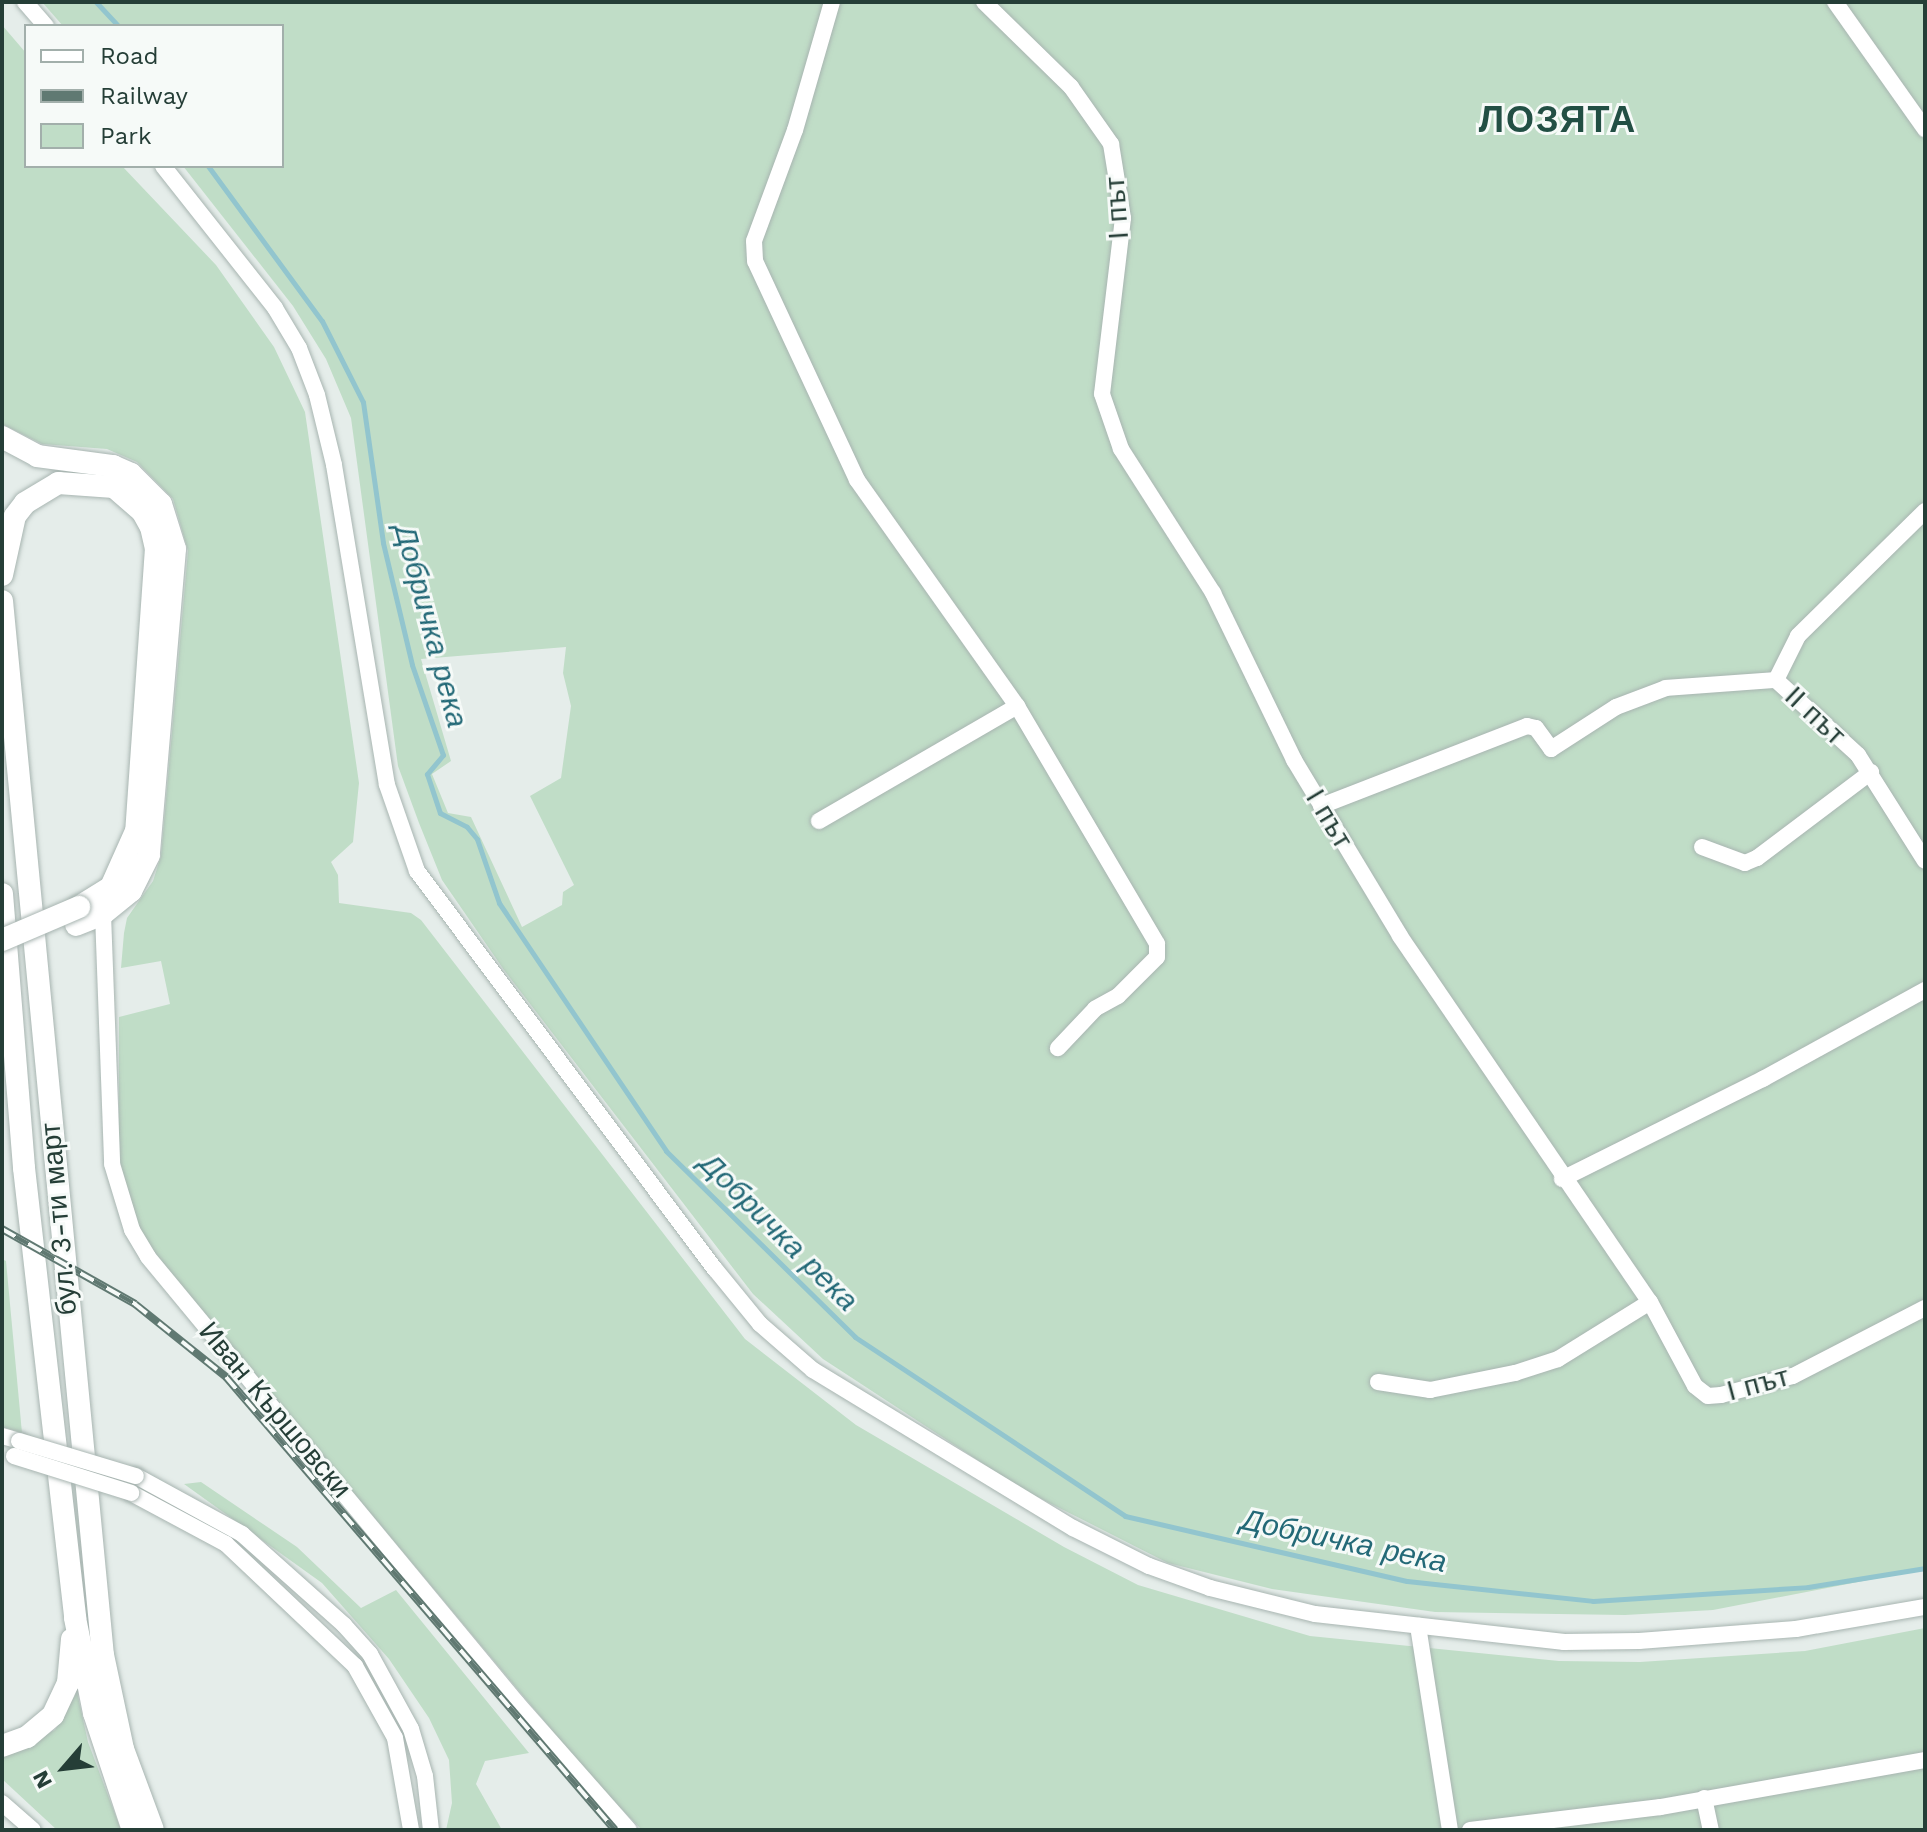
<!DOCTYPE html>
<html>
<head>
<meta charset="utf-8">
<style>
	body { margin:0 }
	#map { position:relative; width:1927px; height:1832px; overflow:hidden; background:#e5edea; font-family:"Work Sans",sans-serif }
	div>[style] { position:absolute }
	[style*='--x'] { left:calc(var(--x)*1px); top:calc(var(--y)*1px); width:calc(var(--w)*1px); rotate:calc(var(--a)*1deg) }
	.green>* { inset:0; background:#c0ddc7 }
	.stream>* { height:5px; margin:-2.5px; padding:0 2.5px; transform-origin:2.5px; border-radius:2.5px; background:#92c5ce }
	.roads { filter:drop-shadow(0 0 2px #a8b5b1) drop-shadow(0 0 2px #a8b5b1) }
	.street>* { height:16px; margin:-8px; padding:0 8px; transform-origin:8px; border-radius:8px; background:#fff }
	.secondary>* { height:22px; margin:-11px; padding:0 11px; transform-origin:11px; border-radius:11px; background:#fff }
	.rail>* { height:8px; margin-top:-4px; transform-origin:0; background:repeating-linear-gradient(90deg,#f6faf8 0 15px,#607972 0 30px); box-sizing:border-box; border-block:2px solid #607972 }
	.bridges { filter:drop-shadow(0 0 2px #a8b5b1) drop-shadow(0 0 2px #a8b5b1) }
	.street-bridge>* { height:16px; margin:-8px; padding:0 8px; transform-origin:8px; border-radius:8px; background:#fff }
	.secondary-bridge>* { height:22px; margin:-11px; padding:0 11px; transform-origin:11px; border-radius:11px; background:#fff }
	span { translate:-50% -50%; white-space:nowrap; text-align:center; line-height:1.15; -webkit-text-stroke:6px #f6faf8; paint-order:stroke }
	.street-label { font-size:28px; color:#253e37 }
	.water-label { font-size:30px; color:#236977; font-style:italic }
	.district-label { font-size:36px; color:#224f44; font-weight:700; letter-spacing:2px }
	.frame { position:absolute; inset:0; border:4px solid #253e37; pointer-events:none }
	.legend { position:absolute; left:24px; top:24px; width:260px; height:144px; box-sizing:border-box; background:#f6faf8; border:2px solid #a2afab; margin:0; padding:10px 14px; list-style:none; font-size:24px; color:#253e37 }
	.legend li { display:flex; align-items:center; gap:16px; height:40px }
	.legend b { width:40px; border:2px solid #a2afab }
	.north { position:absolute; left:24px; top:1728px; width:80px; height:80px; -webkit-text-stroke:6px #f6faf8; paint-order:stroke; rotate:242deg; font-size:22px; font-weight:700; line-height:32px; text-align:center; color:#253e37 }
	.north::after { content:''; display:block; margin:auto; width:28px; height:36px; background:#253e37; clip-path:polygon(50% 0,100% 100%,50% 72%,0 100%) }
</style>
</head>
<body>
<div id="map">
	<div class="green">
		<i style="clip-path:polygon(evenodd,42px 2px,1925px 2px,1925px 1569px,1713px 1610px,1625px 1615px,1435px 1612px,1272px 1589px,1168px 1563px,1022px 1489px,823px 1359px,753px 1294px,504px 970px,442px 880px,419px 823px,398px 766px,351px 418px,326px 359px,293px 306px,183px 166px,282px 166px,282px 26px,63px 26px,42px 2px,566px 647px,563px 673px,571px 706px,561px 778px,530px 796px,574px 885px,563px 892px,562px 905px,522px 927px,471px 817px,448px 813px,432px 774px,451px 761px,421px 659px,566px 647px)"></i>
		<i style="clip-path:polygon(2px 25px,26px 53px,26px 166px,122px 166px,216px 265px,274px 347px,305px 412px,359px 783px,353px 842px,331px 862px,338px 875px,339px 903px,411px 913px,421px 920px,745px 1339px,856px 1425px,1064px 1547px,1138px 1585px,1310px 1636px,1559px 1661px,1640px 1662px,1805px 1651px,1925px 1628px,1925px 1830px,642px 1830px,596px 1783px,154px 1254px,138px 1227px,119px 1164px,119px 1017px,170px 1004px,161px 961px,121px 968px,124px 933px,127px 918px,153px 881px,161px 856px,188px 551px,173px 499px,137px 462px,107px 449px,42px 444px,2px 424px)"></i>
		<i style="clip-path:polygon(2px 1259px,6px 1261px,22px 1433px,2px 1427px)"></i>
		<i style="clip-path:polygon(201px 1482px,297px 1547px,361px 1608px,396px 1590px,529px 1753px,485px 1761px,476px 1784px,502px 1830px,446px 1830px,452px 1803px,449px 1760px,429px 1718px,389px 1659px,322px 1583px,184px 1484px)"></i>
		<i style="clip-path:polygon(77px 1692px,88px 1742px,121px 1830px,57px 1830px,2px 1779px,2px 1755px,55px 1730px)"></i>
	</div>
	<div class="stream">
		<i style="--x:96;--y:2;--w:33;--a:47"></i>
		<i style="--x:208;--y:166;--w:192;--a:53.7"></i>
		<i style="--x:322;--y:321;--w:91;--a:63.2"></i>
		<i style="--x:363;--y:402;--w:142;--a:81.9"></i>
		<i style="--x:383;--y:543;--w:125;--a:76.6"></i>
		<i style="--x:412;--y:665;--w:95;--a:71"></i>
		<i style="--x:443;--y:755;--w:25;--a:130"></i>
		<i style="--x:427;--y:774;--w:41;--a:71.6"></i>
		<i style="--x:440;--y:813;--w:30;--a:27"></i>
		<i style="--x:467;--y:827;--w:16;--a:50"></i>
		<i style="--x:477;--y:839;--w:68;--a:71"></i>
		<i style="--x:499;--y:903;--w:299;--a:56"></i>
		<i style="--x:666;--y:1151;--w:265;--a:44.5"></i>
		<i style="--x:855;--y:1337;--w:324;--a:33.5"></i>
		<i style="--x:1125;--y:1516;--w:289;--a:13"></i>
		<i style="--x:1407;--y:1581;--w:187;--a:6.1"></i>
		<i style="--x:1593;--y:1601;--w:215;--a:-3.7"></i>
		<i style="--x:1808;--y:1587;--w:119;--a:-9.2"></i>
	</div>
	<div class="roads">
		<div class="street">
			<i style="--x:25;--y:2;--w:32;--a:49"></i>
			<i style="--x:832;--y:2;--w:133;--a:106.1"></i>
			<i style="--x:795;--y:130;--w:118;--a:110.3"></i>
			<i style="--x:754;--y:241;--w:20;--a:87"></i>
			<i style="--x:755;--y:261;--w:242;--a:65"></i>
			<i style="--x:857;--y:480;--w:277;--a:54.7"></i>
			<i style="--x:1017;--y:706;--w:276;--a:59.5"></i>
			<i style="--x:1157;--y:944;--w:13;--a:90"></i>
			<i style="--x:1157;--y:957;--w:55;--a:135"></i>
			<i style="--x:1118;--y:996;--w:26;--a:151"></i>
			<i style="--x:1095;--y:1009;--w:54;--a:133.5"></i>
			<i style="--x:984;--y:2;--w:122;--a:44.3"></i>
			<i style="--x:1071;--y:87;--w:70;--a:54.9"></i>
			<i style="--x:1111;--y:144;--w:75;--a:80.8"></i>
			<i style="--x:1123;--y:218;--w:177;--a:96.8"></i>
			<i style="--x:1102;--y:394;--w:58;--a:70.9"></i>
			<i style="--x:1121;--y:449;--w:171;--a:57.4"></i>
			<i style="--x:1213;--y:593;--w:186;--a:64.1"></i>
			<i style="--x:1294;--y:760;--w:205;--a:58.9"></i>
			<i style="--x:1400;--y:936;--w:443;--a:55.7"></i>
			<i style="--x:1650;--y:1302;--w:95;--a:61.8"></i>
			<i style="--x:1695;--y:1386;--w:16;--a:38"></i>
			<i style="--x:1708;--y:1396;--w:13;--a:-4"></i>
			<i style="--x:1721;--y:1395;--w:74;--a:-14.8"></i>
			<i style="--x:1793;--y:1376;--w:148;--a:-27.3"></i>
			<i style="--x:1835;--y:2;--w:156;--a:54.7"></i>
			<i style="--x:163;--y:166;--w:181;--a:51.7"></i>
			<i style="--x:275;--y:308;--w:47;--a:59"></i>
			<i style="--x:299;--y:348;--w:50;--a:69"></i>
			<i style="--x:317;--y:395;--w:72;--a:76.3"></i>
			<i style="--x:334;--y:465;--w:324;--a:80.6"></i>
			<i style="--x:387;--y:785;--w:91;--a:70.8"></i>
			<i style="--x:417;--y:871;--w:497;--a:53.2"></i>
			<i style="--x:715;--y:1269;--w:71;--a:50.7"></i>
			<i style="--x:760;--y:1324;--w:70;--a:41"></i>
			<i style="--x:813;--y:1370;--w:304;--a:31.3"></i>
			<i style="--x:1073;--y:1528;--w:85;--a:26.6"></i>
			<i style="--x:1149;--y:1566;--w:65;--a:19.8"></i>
			<i style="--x:1210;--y:1588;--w:108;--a:13.9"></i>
			<i style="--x:1315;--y:1614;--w:251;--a:6.4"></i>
			<i style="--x:1564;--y:1642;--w:75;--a:-0.8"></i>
			<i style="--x:1639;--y:1641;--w:157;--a:-4.4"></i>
			<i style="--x:1796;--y:1629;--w:131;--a:-9.7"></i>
			<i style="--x:1925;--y:511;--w:178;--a:135.5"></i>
			<i style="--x:1798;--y:636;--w:49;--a:116.6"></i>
			<i style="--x:1776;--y:680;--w:111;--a:42.4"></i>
			<i style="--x:1858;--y:755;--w:125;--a:57.7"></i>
			<i style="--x:1321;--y:806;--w:221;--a:-21.2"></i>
			<i style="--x:1527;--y:726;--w:9;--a:13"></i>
			<i style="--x:1536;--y:728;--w:26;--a:54"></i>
			<i style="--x:1551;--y:749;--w:77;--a:-32.9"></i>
			<i style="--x:1616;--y:707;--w:53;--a:-20.8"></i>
			<i style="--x:1666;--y:688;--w:110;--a:-4.2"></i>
			<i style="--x:819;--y:821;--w:229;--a:-30.1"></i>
			<i style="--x:1702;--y:847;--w:46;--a:20.4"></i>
			<i style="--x:1745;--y:863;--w:13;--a:-23"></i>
			<i style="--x:1757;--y:858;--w:143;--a:-37"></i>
			<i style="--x:103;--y:914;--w:250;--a:87.9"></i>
			<i style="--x:112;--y:1164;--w:69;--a:73.1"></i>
			<i style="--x:132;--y:1230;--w:31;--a:59"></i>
			<i style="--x:148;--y:1257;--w:579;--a:50.4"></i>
			<i style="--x:517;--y:1703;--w:169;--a:48.6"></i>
			<i style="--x:1562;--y:1179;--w:225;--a:-26.5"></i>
			<i style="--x:1763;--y:1079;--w:185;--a:-28.8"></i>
			<i style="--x:1378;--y:1382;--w:53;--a:8.7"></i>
			<i style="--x:1430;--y:1390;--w:87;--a:-11.3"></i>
			<i style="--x:1515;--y:1373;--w:45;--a:-18"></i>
			<i style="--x:1558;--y:1359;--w:108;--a:-31.8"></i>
			<i style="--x:2;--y:1436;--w:18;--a:16"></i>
			<i style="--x:136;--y:1476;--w:121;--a:28.7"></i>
			<i style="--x:242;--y:1534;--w:137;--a:41.7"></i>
			<i style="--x:344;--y:1625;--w:39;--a:48"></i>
			<i style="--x:370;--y:1654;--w:85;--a:61.3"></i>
			<i style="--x:411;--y:1729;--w:49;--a:73.4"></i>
			<i style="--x:425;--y:1776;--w:54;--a:83.7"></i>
			<i style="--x:131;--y:1493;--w:108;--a:28.2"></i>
			<i style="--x:226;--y:1544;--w:178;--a:43.4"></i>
			<i style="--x:355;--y:1666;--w:82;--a:60.9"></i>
			<i style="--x:395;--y:1738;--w:93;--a:80.1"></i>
			<i style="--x:1418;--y:1626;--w:206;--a:81.1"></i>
			<i style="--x:1704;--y:1798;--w:33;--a:78"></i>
			<i style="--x:2;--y:1803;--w:41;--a:41.1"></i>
			<i style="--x:1470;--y:1830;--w:192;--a:-6.9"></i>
			<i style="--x:1661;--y:1807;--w:268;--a:-10.1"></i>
		</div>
		<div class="secondary">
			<i style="--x:2;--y:437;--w:40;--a:28"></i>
			<i style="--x:37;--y:456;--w:77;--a:7.5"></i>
			<i style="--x:113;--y:466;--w:20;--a:24"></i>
			<i style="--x:131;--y:474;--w:42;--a:45"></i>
			<i style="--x:161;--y:504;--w:47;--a:72.7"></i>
			<i style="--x:175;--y:549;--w:307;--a:94.9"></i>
			<i style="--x:149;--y:855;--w:40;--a:116.6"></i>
			<i style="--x:131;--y:891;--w:36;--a:141"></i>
			<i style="--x:103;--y:914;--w:29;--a:158"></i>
			<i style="--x:2;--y:575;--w:60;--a:-77.6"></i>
			<i style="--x:15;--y:516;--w:16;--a:-52"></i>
			<i style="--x:25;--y:503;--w:39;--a:-31"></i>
			<i style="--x:58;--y:483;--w:56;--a:4.1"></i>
			<i style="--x:114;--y:487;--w:37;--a:41"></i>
			<i style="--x:142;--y:511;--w:18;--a:61"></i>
			<i style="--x:151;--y:527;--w:22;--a:77"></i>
			<i style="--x:156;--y:548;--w:284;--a:94"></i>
			<i style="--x:136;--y:831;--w:61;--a:114.1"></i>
			<i style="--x:111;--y:887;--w:38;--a:148"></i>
			<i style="--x:2;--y:601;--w:1059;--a:84.53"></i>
			<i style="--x:103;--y:1655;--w:96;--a:78"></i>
			<i style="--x:123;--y:1749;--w:86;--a:69.7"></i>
			<i style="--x:2;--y:894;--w:275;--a:85.4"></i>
			<i style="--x:24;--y:1168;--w:453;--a:83.5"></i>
			<i style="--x:75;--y:1618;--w:97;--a:78.7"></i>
			<i style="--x:94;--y:1713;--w:123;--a:71.6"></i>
			<i style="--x:2;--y:1746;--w:27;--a:-20"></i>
			<i style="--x:27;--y:1737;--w:34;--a:-40"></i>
			<i style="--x:53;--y:1715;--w:35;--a:-65"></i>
			<i style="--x:68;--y:1683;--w:44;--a:-84.8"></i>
		</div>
	</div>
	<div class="rail">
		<i style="--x:2;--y:1229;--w:153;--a:29.4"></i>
		<i style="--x:135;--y:1304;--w:117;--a:38.7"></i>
		<i style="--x:226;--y:1377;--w:597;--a:49.35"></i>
	</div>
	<div class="bridges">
		<div class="street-bridge">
			<i style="--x:19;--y:1441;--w:122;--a:16.7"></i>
			<i style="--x:14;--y:1456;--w:123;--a:17.5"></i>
		</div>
		<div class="secondary-bridge">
			<i style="--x:2;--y:940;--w:84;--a:-23.2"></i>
		</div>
	</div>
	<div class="street-label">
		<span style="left:1117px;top:208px;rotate:-94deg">І път</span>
		<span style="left:1815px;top:716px;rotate:43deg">ІІ път</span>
		<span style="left:1329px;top:819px;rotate:59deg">І път</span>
		<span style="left:59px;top:1219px;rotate:-95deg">бул. 3-ти март</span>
		<span style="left:1758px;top:1384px;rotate:-15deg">І път</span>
		<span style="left:275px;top:1410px;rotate:50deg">Иван Кършовски</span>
	</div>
	<div class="water-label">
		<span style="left:431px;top:626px;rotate:75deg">Добричка река</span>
		<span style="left:779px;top:1232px;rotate:45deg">Добричка река</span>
		<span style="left:1344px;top:1541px;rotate:12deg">Добричка река</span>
	</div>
	<div class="district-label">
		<span style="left:1558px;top:121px">ЛОЗЯТА</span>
	</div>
	<div class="frame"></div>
	<ul class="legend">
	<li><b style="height:10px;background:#fff"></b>Road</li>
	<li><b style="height:10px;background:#607972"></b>Railway</li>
	<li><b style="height:22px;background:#c0ddc7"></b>Park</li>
	</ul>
	<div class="north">N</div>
</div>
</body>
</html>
